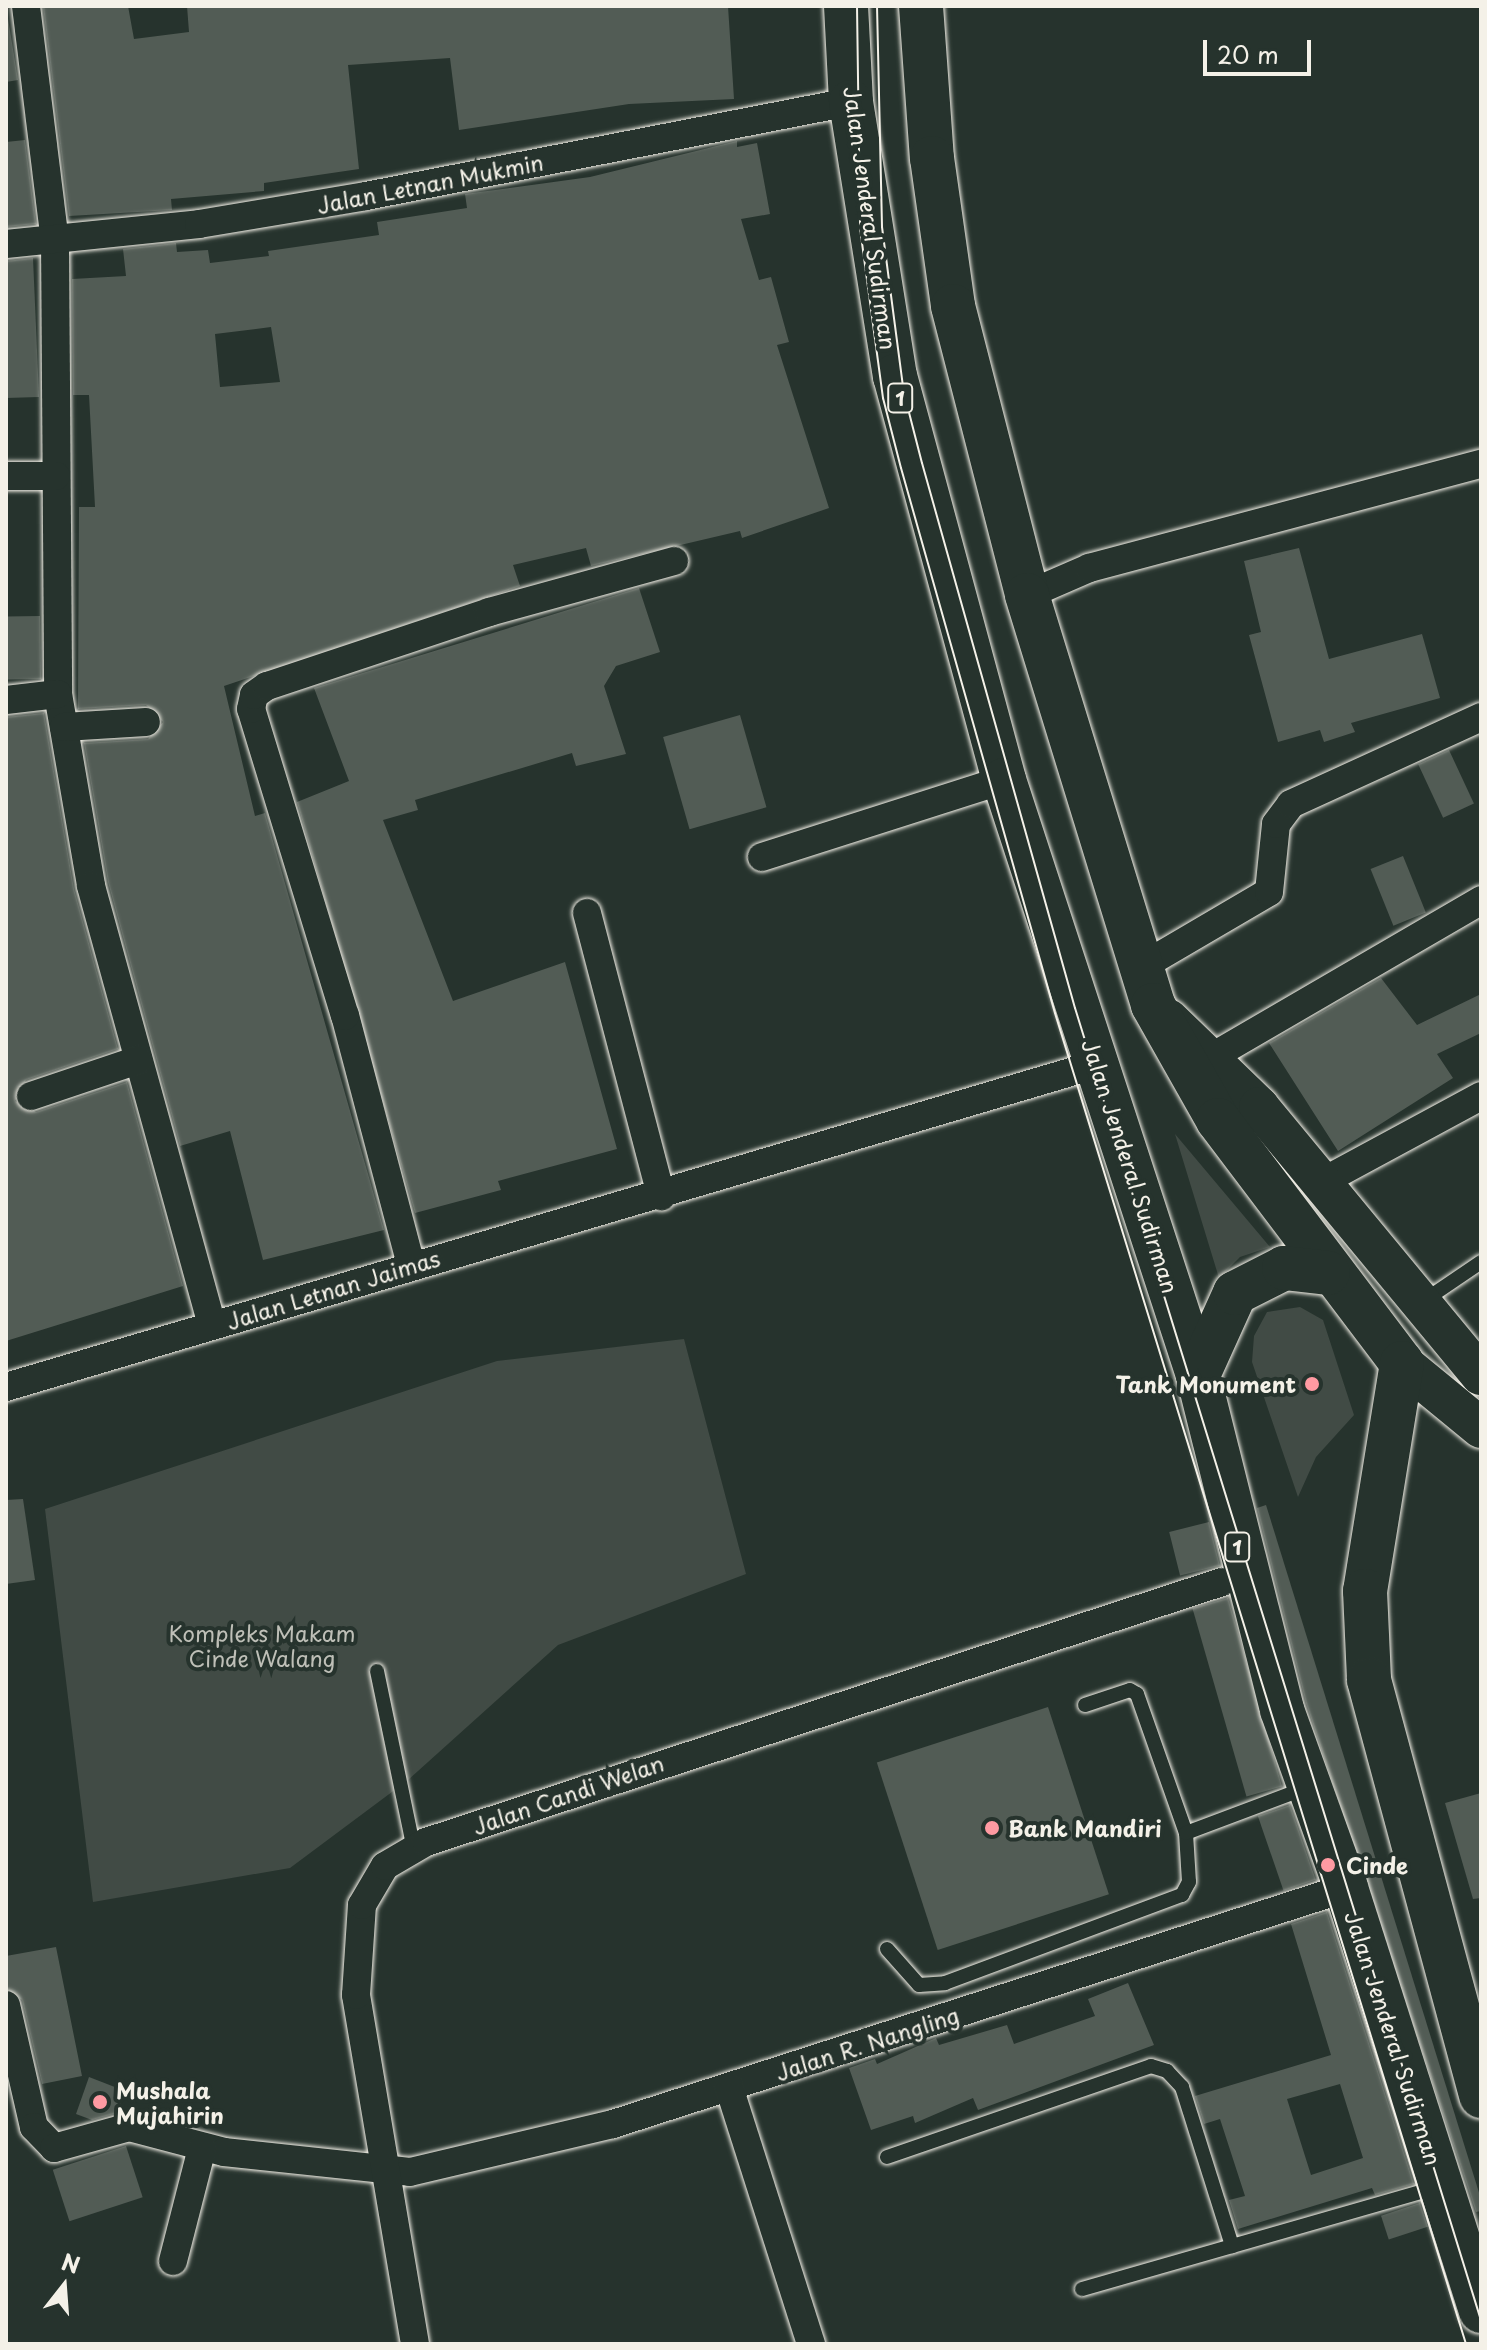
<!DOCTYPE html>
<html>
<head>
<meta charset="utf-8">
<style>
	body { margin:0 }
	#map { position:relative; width:1487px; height:2350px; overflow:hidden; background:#26332d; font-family:"Playpen Sans",sans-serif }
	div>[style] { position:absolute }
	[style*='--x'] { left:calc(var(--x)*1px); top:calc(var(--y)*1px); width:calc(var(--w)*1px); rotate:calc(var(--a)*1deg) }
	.green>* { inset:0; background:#414b45 }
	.building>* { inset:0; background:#525c55; transform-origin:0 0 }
	.roads { filter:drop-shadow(0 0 2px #f4f1e8) drop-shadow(0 0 2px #f4f1e8) }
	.service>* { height:14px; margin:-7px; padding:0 7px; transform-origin:7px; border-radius:7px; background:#26332d }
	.minor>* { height:28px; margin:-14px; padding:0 14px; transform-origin:14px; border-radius:14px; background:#26332d }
	.secondary>* { height:40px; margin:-20px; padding:0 20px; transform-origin:20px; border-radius:20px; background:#26332d }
	.trunk>* { height:44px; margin:-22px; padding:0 22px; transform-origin:22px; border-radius:22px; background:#26332d }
	.tram>* { height:2px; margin:-1px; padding:0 1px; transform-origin:1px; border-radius:1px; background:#f4f1e8 }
	.dots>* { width:22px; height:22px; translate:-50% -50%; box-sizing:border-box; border:4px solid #26332d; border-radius:50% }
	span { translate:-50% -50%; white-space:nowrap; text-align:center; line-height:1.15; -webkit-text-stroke:8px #26332d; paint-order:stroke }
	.shield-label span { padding:2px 6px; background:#26332d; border:2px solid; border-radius:6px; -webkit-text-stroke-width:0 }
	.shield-label { font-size:20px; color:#f4f1e8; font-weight:700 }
	.street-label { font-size:22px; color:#f4f1e8 }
	.poi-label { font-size:22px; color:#f4f1e8; font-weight:700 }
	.right { translate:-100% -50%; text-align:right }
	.left { translate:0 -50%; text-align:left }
	.park-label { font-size:22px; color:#bebfb7 }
	.frame { position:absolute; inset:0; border:8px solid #f4f1e8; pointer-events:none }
	.north { position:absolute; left:24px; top:2246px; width:80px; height:80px; -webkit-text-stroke:6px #26332d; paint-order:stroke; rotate:17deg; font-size:22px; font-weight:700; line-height:32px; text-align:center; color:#f4f1e8 }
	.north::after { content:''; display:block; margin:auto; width:28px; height:36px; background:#f4f1e8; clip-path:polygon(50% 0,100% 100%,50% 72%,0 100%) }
	.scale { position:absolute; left:1203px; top:40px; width:108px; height:36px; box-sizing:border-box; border:4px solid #f4f1e8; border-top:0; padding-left:10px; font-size:24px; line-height:28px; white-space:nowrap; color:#f4f1e8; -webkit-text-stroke:6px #26332d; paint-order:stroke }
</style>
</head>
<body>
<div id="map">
	<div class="green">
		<i style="clip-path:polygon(1175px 1134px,1270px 1247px,1240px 1257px,1219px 1278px)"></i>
		<i style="clip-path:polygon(1300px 1307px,1323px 1320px,1354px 1415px,1316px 1457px,1298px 1497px,1252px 1362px,1254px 1336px,1267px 1312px)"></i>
		<i style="clip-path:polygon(684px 1339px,746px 1574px,558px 1645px,408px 1780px,290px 1868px,93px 1902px,45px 1509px,497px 1361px)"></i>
	</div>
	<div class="building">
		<i style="clip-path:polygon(6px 6px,18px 80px,6px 82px)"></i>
		<i style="clip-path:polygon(43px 6px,128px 6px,134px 39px,189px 32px,187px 6px,728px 6px,734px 99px,629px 104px,459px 130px,450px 58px,348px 65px,359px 169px,264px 183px,264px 191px,171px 199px,172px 210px,69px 216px)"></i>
		<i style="clip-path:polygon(25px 140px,36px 224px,6px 227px,6px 142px)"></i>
		<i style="clip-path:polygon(evenodd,737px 141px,737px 147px,757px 143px,770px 214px,741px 219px,759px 280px,771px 277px,789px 342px,777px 345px,829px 508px,742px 538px,740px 531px,591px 566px,586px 548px,513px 565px,520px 586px,224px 686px,255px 816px,265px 813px,384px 1230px,263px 1260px,230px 1131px,180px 1146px,108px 882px,84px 743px,148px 739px,163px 722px,146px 705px,78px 709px,79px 507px,95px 507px,89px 395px,73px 395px,72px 279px,126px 276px,123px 249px,176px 243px,177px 252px,208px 250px,210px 263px,269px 256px,268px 251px,379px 235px,377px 222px,467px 208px,465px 194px,590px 177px,737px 141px,271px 327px,280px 382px,220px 387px,215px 334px,271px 327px)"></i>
		<i style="clip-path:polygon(33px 258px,39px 397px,6px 398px,6px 261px)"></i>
		<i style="clip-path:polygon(1299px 548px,1329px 659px,1422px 634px,1440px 698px,1351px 723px,1355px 732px,1324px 742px,1320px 730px,1278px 742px,1249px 635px,1261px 632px,1244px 561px)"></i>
		<i style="clip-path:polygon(639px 588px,660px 652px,616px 666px,604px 686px,626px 754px,576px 766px,572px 753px,415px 800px,418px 810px,383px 820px,453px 1001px,565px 962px,617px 1149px,498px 1181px,501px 1190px,415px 1213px,297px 802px,349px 781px,314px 688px)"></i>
		<i style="left:40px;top:616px;width:63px;height:34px;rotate:89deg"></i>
		<i style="clip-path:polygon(44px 713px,74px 889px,118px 1049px,26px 1080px,15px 1101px,36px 1112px,127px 1082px,183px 1286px,6px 1341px,6px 717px)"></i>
		<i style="left:740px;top:715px;width:96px;height:80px;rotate:74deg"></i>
		<i style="left:1449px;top:750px;width:59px;height:34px;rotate:65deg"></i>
		<i style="left:1403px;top:856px;width:61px;height:35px;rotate:68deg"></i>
		<i style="clip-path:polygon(1381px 978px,1417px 1025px,1481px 994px,1481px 1033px,1437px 1054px,1453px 1078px,1338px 1151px,1269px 1043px)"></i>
		<i style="clip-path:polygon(23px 1499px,35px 1580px,6px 1584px,6px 1500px)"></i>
		<i style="clip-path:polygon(1266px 1505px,1481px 2199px,1481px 2211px,1476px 2212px,1306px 1703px,1257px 1508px)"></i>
		<i style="left:1209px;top:1522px;width:45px;height:41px;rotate:76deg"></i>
		<i style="left:1228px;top:1598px;width:196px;height:37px;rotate:74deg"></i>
		<i style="left:1048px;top:1707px;width:197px;height:180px;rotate:72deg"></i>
		<i style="clip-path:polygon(1481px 1793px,1481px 1898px,1473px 1899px,1445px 1803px)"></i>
		<i style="left:1290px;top:1805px;width:79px;height:34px;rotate:71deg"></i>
		<i style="clip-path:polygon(evenodd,1327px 1912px,1414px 2184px,1375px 2195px,1372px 2188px,1238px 2229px,1229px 2200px,1245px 2196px,1220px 2119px,1204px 2124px,1195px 2096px,1331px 2055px,1291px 1924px,1327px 1912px,1340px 2084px,1363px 2158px,1311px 2175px,1287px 2099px,1340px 2084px)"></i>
		<i style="clip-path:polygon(56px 1947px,82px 2076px,42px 2084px,22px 2000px,6px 1988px,6px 1956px)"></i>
		<i style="clip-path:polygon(1128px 1983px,1154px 2045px,978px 2110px,973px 2098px,915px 2123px,913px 2116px,871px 2130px,849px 2068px,875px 2059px,877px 2064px,936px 2038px,939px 2045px,1007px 2025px,1014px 2044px,1095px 2016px,1088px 1999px)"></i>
		<i style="clip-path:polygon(89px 2077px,125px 2091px,117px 2113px,92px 2120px,76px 2114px)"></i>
		<i style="left:126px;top:2146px;width:54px;height:77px;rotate:72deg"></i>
		<i style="left:1420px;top:2203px;width:25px;height:41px;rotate:72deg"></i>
	</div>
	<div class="roads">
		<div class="service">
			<i style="--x:1422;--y:1302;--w:71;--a:-34.1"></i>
			<i style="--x:377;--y:1671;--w:182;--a:78.3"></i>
			<i style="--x:1085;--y:1705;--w:47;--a:-18.4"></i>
			<i style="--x:1130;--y:1690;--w:8;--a:30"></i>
			<i style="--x:1137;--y:1694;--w:147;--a:70.6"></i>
			<i style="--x:887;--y:1949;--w:48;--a:48.4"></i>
			<i style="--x:919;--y:1985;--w:26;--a:-4"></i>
			<i style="--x:945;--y:1983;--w:253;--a:-20.4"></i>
			<i style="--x:1182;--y:1895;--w:15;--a:-62"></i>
			<i style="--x:1189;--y:1882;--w:49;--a:-93.5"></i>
			<i style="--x:1186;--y:1833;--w:128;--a:-20.6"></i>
			<i style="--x:887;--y:2157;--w:279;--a:-19"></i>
			<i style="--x:1151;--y:2066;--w:17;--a:17"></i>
			<i style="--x:1167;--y:2071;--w:22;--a:47"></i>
			<i style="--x:1182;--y:2087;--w:167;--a:72.5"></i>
			<i style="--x:1082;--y:2289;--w:367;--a:-16"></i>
		</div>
		<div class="minor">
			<i style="--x:26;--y:6;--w:237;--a:83"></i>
			<i style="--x:55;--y:241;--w:453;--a:89.6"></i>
			<i style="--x:58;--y:694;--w:195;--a:80.2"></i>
			<i style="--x:91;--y:886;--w:456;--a:74.6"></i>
			<i style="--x:6;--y:244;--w:194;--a:-5.9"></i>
			<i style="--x:199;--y:224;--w:169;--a:-9.5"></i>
			<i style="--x:366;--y:196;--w:494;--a:-11"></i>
			<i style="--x:6;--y:476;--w:50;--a:0"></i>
			<i style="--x:1027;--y:595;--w:68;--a:-23.5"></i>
			<i style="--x:1089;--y:568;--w:406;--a:-14.9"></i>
			<i style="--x:6;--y:700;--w:52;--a:-6.6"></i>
			<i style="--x:64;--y:727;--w:82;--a:-3.5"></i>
			<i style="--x:762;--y:857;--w:254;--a:-17.7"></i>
			<i style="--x:587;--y:913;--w:293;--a:75.3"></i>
			<i style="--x:1141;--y:967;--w:148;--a:-30.4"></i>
			<i style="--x:1269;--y:892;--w:68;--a:-84.1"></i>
			<i style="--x:1276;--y:824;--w:25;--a:-53"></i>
			<i style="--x:1291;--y:804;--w:209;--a:-24.6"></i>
			<i style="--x:1210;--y:1058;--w:314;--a:-30.2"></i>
			<i style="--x:31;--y:1096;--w:113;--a:-18.6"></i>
			<i style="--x:1320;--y:1183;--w:183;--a:-28.4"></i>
			<i style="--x:411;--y:1265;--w:258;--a:-104.8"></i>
			<i style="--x:345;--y:1016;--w:321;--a:-107"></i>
			<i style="--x:251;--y:709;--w:14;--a:-78"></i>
			<i style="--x:254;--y:695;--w:16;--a:-35"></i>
			<i style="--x:267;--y:686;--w:234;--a:-18.4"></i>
			<i style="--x:489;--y:612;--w:192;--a:-15.4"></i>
			<i style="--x:6;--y:1387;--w:1139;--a:-16.48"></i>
			<i style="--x:6;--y:2005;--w:125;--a:77.1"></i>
			<i style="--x:34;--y:2127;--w:29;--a:46"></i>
			<i style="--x:54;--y:2148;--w:78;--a:-15.6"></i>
			<i style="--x:129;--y:2127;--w:98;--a:14.7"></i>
			<i style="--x:224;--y:2152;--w:187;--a:6.1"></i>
			<i style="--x:410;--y:2172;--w:209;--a:-13.3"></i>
			<i style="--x:613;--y:2124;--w:770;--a:-17.85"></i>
			<i style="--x:729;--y:2087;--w:270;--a:72.3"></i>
			<i style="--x:173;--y:2261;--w:117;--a:-75.6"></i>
			<i style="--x:415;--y:2344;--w:354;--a:-99.6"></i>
			<i style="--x:356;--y:1995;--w:90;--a:-86.2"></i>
			<i style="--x:362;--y:1905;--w:45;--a:-59.5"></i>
			<i style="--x:385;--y:1866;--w:48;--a:-30.3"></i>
			<i style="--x:426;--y:1842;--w:837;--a:-18.09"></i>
		</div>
		<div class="secondary">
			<i style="--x:1168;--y:1019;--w:127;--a:44"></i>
			<i style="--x:1259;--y:1107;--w:348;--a:50.4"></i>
			<i style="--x:1402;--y:1363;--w:102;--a:39.4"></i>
		</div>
		<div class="trunk">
			<i style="--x:846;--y:6;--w:96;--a:87"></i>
			<i style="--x:851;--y:102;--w:278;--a:80.9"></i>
			<i style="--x:895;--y:376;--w:418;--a:74.9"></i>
			<i style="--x:1004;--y:780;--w:626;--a:71.94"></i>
			<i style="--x:1198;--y:1375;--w:345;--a:75.9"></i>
			<i style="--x:1282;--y:1710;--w:189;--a:70.2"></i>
			<i style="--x:1346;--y:1888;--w:444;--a:72.3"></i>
			<i style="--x:921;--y:6;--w:152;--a:85.9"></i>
			<i style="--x:932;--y:158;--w:149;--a:81.9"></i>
			<i style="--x:953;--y:306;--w:298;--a:75.6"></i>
			<i style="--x:1027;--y:595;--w:429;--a:72.9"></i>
			<i style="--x:1153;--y:1005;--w:132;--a:60.5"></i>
			<i style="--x:1218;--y:1120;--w:305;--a:52.9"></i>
			<i style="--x:1402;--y:1363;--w:231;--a:99.2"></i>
			<i style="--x:1365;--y:1591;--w:89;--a:87.4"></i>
			<i style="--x:1369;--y:1680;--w:431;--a:74.9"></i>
			<i style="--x:1198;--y:1375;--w:90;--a:-65.7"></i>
			<i style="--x:1235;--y:1293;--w:55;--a:-27"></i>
			<i style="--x:1284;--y:1268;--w:44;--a:6.5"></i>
		</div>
	</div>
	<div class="tram">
		<i style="--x:857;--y:6;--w:222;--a:89.2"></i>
		<i style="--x:860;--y:228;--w:172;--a:82.3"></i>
		<i style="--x:883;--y:398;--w:72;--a:75.6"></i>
		<i style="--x:901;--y:468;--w:566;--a:74.22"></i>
		<i style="--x:1055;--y:1013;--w:1393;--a:72.84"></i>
		<i style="--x:877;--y:6;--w:221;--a:88.7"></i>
		<i style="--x:882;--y:227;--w:167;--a:82.5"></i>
		<i style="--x:904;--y:393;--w:72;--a:75.6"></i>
		<i style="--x:922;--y:463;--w:566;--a:74.32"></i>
		<i style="--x:1075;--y:1008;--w:1373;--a:72.81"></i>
	</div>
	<div class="dots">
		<i style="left:1312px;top:1384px;background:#ff9aa2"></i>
		<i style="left:992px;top:1828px;background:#ff9aa2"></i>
		<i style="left:1328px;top:1865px;background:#ff9aa2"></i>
		<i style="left:100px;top:2102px;background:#ff9aa2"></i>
	</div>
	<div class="shield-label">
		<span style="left:900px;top:398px">1</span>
		<span style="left:1237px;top:1547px">1</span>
	</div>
	<div class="street-label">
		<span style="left:430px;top:183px;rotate:-11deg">Jalan Letnan Mukmin</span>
		<span style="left:871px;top:218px;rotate:82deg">Jalan Jenderal Sudirman</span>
		<span style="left:1131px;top:1166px;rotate:72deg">Jalan Jenderal Sudirman</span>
		<span style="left:333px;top:1289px;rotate:-17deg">Jalan Letnan Jaimas</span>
		<span style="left:568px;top:1794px;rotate:-19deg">Jalan Candi Welan</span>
		<span style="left:1394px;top:2038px;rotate:72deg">Jalan Jenderal Sudirman</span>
		<span style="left:867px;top:2043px;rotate:-18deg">Jalan R. Nangling</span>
	</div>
	<div class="poi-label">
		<span class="right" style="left:1296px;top:1384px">Tank Monument</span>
		<span class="left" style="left:1008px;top:1828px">Bank Mandiri</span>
		<span class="left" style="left:1346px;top:1865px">Cinde</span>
		<span class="left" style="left:116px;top:2102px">Mushala<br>Mujahirin</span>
	</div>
	<div class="park-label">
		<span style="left:262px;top:1645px">Kompleks Makam<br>Cinde Walang</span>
	</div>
	<div class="frame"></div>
	<div class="north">N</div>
	<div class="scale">20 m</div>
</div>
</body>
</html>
